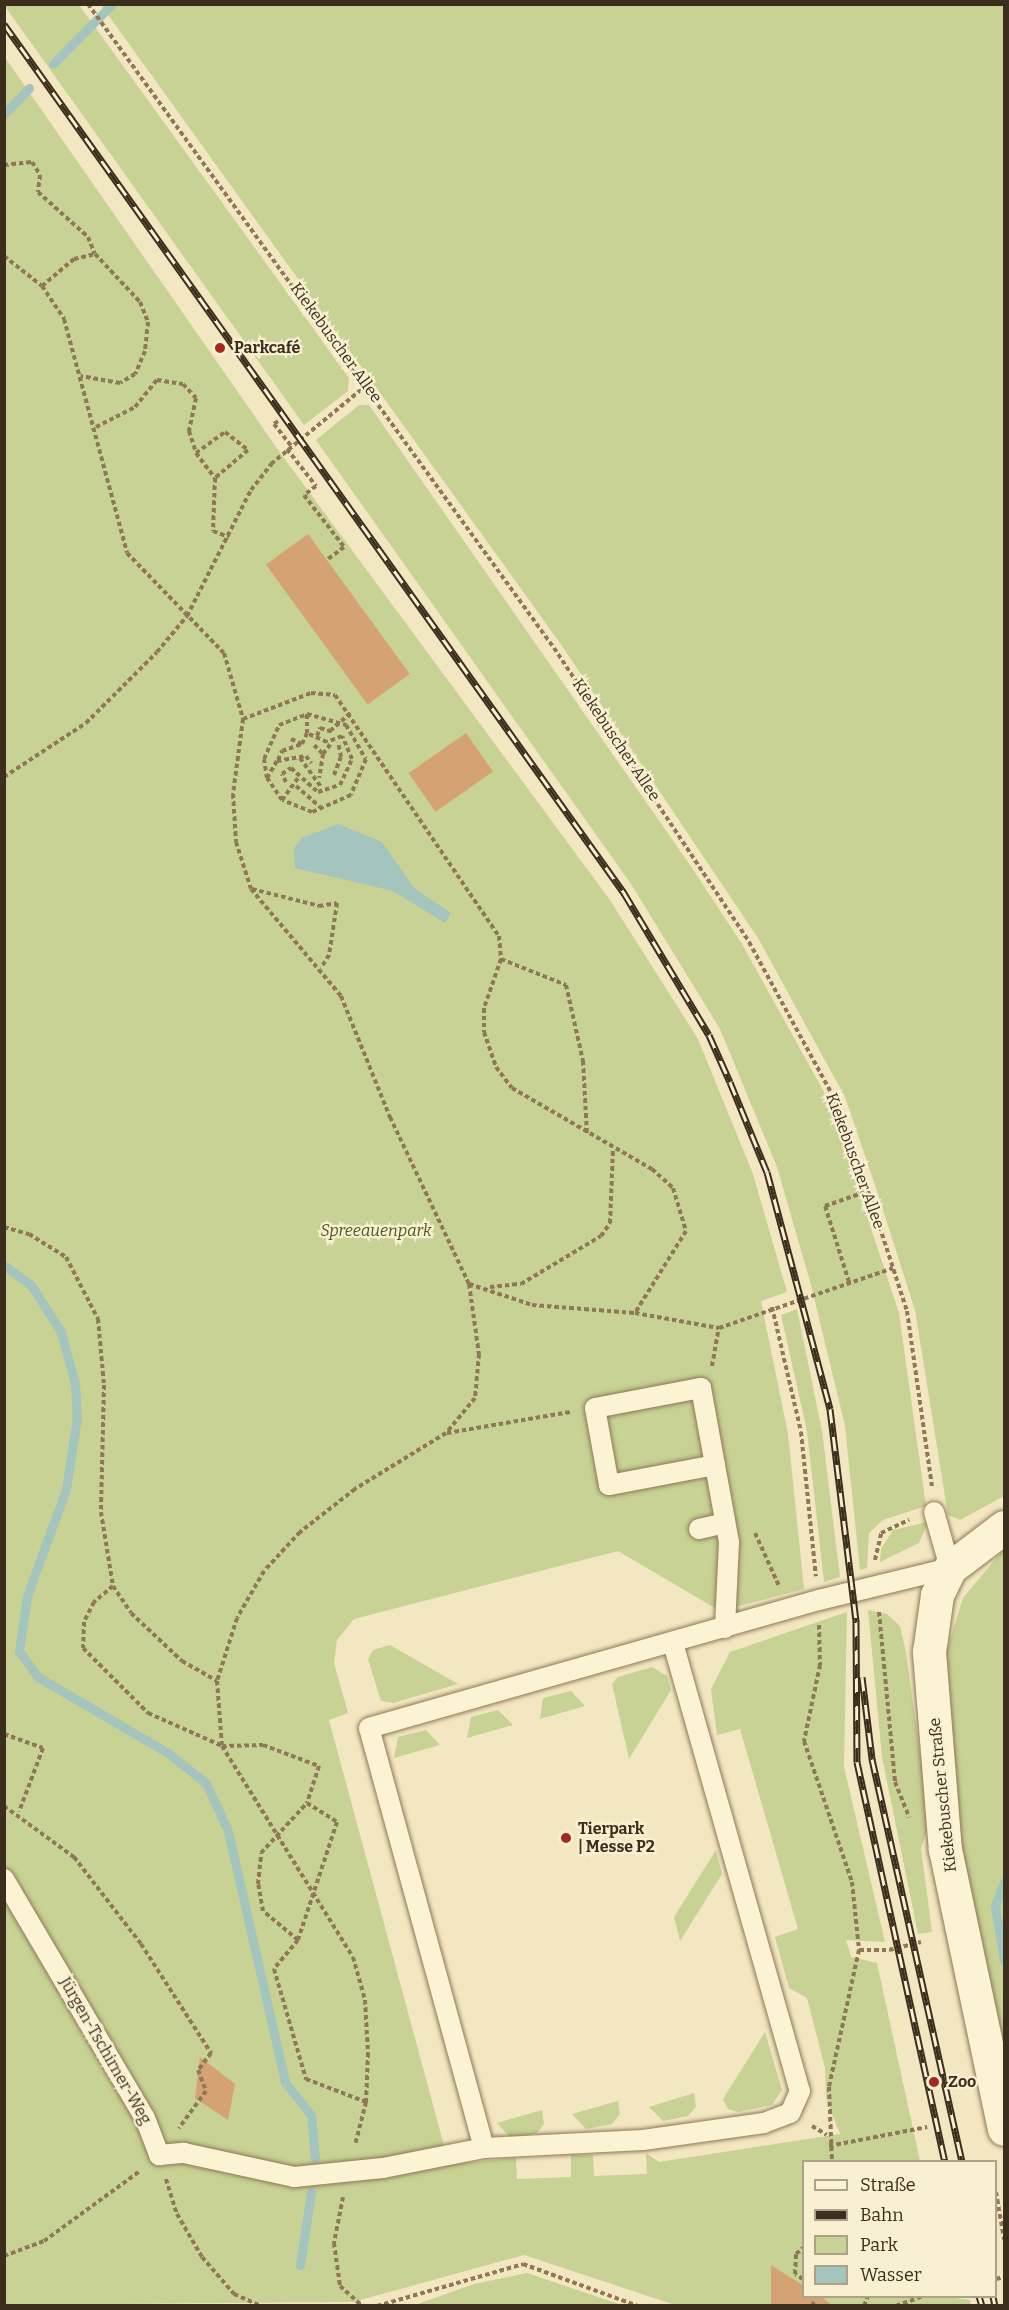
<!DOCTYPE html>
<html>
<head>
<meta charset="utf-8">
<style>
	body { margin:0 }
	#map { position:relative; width:1009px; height:2310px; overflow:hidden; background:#f3e7c1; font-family:Bitter,serif }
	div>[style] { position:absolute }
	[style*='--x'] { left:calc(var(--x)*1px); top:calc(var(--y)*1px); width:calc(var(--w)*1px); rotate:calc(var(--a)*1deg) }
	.green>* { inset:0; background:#c7d294 }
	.water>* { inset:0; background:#a4c5bd }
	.stream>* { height:9px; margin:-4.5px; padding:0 4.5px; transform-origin:4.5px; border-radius:4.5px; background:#a4c5bd }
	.building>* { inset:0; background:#d5a273; transform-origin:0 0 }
	.path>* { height:4px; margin-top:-2px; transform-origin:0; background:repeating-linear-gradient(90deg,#8e7856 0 4.5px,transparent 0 7.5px) }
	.roads { filter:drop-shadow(0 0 2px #8e7856) drop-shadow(0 0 2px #8e7856) }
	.service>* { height:20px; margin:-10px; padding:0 10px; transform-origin:10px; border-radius:10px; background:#fcf3d5 }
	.tertiary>* { height:33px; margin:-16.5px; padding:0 16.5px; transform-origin:16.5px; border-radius:16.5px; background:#fcf3d5 }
	.rail>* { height:7px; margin-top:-3.5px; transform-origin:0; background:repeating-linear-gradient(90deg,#f9f0d2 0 14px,#3c2e1c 0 28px); box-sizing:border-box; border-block:2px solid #3c2e1c }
	.dots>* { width:16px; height:16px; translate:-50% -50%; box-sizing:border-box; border:3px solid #f9f0d2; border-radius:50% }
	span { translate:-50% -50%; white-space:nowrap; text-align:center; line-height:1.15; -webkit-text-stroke:4.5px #f9f0d2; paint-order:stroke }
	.street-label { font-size:16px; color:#3c2e1c }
	.poi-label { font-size:16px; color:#3c2e1c; font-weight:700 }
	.left { translate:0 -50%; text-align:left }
	.park-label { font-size:16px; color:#485b21; font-style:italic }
	.frame { position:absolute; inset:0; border:6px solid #3c2e1c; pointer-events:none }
	.legend { position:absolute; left:802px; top:2160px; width:195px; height:138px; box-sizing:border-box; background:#f9f0d2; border:2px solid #ada289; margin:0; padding:8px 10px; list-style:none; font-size:18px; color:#3c2e1c }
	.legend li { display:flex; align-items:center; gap:12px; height:30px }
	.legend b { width:30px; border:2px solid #ada289 }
</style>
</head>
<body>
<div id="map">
	<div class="green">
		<i style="clip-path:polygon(4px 5px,79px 5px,349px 378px,348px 391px,304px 425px)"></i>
		<i style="clip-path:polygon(101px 5px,1004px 5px,1004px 1496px,960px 1520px,948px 1515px,915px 1310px,873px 1179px,845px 1097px,758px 938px,560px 643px)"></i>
		<i style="clip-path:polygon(4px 56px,281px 454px,610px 900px,698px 1039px,753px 1174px,787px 1292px,761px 1301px,788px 1434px,804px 1589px,720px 1611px,618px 1551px,354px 1619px,337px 1640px,334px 1663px,348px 1713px,329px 1720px,449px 2164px,516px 2158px,517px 2179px,571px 2177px,571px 2155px,593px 2155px,594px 2176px,647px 2174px,646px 2153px,659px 2162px,840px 2134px,826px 2098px,825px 2068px,807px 1998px,789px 1988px,775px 1937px,798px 1929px,740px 1729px,717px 1735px,711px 1689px,730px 1652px,847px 1612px,844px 1767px,885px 1942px,846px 1940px,851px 1957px,877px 1963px,920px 2161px,804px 2162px,804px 2296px,949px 2297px,970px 2300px,971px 2305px,675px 2305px,524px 2255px,353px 2302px,5px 2305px)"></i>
		<i style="clip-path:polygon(359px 405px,369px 405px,690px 865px,742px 944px,829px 1101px,899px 1313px,926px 1506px,883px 1520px,869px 1533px,867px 1568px,860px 1570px,845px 1426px,811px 1285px,777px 1167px,720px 1029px,631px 884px,316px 440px)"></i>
		<i style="clip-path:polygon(797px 1309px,822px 1431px,840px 1577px,824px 1582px,807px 1431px,781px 1315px)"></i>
		<i style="clip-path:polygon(928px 1522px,919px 1543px,880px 1562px,881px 1549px,893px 1530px)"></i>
		<i style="clip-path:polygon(1004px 1549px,1004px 2058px,959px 1845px,946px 1653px,963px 1598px)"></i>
		<i style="clip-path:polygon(868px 1610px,887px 1614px,900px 1626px,906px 1653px,930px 1824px,921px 1848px,932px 1932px,918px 1934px,882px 1757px)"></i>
		<i style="clip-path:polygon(390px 1645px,458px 1684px,393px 1703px,381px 1701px,368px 1659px,373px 1650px)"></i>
		<i style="clip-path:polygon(652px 1667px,667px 1676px,671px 1690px,629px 1759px,612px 1684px,618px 1677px)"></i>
		<i style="clip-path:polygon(571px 1691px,585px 1706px,540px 1719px,543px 1698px)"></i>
		<i style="clip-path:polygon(498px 1710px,513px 1725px,467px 1738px,471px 1717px)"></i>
		<i style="clip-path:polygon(426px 1730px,440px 1745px,394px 1758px,398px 1737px)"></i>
		<i style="clip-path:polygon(716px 1850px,722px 1874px,680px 1941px,674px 1917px)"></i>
		<i style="clip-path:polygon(765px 2032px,782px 2090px,772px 2105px,738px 2112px,728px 2109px,723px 2099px)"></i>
		<i style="clip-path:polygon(694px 2093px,696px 2107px,688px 2116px,663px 2121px,649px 2107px)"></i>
		<i style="clip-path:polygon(618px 2101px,620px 2114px,612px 2124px,586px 2129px,572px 2114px)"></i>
		<i style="clip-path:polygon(542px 2110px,544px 2124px,537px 2133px,511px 2138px,497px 2123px)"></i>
		<i style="clip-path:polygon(527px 2273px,622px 2305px,415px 2305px,474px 2284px)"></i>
	</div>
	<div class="water">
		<i style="clip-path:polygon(338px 824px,382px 842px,414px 888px,451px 913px,445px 923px,393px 891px,295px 868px,294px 848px,302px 838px)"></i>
	</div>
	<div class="stream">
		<i style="--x:53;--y:64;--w:84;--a:-45.5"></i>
		<i style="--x:4;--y:114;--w:36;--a:-46"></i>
		<i style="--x:4;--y:1265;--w:34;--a:37"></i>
		<i style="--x:31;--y:1285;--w:56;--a:57.4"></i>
		<i style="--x:61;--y:1332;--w:54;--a:74.9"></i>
		<i style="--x:75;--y:1384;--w:34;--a:87"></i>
		<i style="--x:77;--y:1418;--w:72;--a:98.8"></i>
		<i style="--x:66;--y:1489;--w:114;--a:110"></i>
		<i style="--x:27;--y:1596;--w:56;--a:98.3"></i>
		<i style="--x:19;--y:1651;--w:32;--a:54"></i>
		<i style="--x:38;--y:1677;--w:151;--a:30.3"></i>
		<i style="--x:168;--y:1753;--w:48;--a:38.3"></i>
		<i style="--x:206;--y:1783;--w:53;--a:65.4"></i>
		<i style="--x:228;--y:1831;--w:257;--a:77.2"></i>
		<i style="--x:285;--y:2082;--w:42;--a:51.8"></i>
		<i style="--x:311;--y:2115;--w:43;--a:84.7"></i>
		<i style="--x:1004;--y:1882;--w:26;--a:111"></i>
		<i style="--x:995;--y:1906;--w:56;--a:80.7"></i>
		<i style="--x:300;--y:2265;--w:74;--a:-81.4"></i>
	</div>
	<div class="building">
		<i style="left:308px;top:534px;width:173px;height:52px;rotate:54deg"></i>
		<i style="left:466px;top:733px;width:47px;height:70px;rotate:55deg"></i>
		<i style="clip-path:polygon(200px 2057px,235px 2084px,228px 2120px,195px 2098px)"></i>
		<i style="clip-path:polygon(771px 2265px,804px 2286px,804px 2296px,820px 2296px,833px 2306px,771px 2306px)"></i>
	</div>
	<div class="path">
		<i style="--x:88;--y:4;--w:795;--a:54.11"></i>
		<i style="--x:554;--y:648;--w:353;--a:56.4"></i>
		<i style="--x:749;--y:942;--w:180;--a:61.4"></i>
		<i style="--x:835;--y:1100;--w:97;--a:70.1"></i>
		<i style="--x:868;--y:1191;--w:126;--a:72"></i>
		<i style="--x:907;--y:1311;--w:177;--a:81.9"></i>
		<i style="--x:4;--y:165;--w:28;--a:-6"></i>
		<i style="--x:32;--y:162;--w:15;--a:58"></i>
		<i style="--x:40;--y:175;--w:17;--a:97"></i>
		<i style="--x:38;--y:192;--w:67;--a:42"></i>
		<i style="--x:88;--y:237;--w:18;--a:68"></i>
		<i style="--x:4;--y:256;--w:48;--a:38.3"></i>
		<i style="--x:42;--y:286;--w:40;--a:56"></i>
		<i style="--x:64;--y:319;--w:242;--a:74.9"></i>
		<i style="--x:127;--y:553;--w:139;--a:45.9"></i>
		<i style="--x:224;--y:653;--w:69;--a:73.9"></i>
		<i style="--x:243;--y:719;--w:76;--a:97.6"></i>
		<i style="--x:233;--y:794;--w:48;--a:86.4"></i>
		<i style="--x:236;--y:842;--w:49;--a:72.3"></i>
		<i style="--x:251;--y:889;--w:140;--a:49.9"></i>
		<i style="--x:341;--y:996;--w:131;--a:68"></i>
		<i style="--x:390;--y:1117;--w:185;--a:64.7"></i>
		<i style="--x:469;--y:1284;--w:71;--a:81.9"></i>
		<i style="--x:479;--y:1354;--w:44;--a:95.2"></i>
		<i style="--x:475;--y:1398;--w:45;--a:129.6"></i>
		<i style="--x:446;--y:1433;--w:107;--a:148.4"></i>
		<i style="--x:355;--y:1489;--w:70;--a:142"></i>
		<i style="--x:300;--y:1532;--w:53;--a:132.7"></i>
		<i style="--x:264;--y:1571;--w:54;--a:119.9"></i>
		<i style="--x:237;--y:1618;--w:66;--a:107.6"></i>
		<i style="--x:217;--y:1681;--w:65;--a:85.6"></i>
		<i style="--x:222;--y:1746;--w:248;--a:58.2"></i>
		<i style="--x:353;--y:1957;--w:45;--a:74.4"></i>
		<i style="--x:365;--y:2000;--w:53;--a:86.8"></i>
		<i style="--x:368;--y:2053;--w:49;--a:92.3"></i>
		<i style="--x:366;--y:2102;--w:44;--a:104.3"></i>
		<i style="--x:42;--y:286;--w:42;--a:-40.2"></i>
		<i style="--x:74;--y:259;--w:22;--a:-13"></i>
		<i style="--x:95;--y:254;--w:66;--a:46.8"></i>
		<i style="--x:140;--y:302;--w:22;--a:68"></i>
		<i style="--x:148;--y:322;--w:29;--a:96"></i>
		<i style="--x:145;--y:351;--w:25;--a:113"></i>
		<i style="--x:135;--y:374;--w:17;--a:149"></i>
		<i style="--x:120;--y:383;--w:40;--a:-170"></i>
		<i style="--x:278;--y:421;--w:5;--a:143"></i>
		<i style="--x:274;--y:424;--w:28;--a:52"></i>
		<i style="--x:96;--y:427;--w:44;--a:-27.1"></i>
		<i style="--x:135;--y:407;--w:35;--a:-51"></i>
		<i style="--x:157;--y:380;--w:26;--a:9"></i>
		<i style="--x:183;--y:384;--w:19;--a:47"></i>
		<i style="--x:196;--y:398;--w:34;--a:102"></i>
		<i style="--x:189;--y:431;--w:23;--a:72"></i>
		<i style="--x:196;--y:453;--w:31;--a:53"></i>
		<i style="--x:215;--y:478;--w:53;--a:92.2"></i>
		<i style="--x:213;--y:531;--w:17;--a:21"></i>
		<i style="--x:287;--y:449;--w:47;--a:51.9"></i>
		<i style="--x:316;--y:486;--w:15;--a:143"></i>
		<i style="--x:304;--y:495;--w:66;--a:52.4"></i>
		<i style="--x:344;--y:547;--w:21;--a:143"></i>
		<i style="--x:196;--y:453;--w:36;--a:-36"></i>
		<i style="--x:225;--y:432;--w:29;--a:38"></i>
		<i style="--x:248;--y:450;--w:43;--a:139.7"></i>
		<i style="--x:307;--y:714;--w:41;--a:15.8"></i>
		<i style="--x:346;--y:725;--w:39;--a:60"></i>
		<i style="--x:366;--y:759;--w:39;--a:113"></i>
		<i style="--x:351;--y:795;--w:43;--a:156.4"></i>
		<i style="--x:312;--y:812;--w:32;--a:-158"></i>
		<i style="--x:282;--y:800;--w:27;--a:-124"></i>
		<i style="--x:267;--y:778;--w:19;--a:-99"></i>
		<i style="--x:264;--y:759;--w:37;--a:-66"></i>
		<i style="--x:279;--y:725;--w:30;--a:-21"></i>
		<i style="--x:307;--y:714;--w:19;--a:90"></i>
		<i style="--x:243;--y:719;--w:73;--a:-20.9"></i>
		<i style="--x:311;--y:693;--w:24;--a:5"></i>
		<i style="--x:335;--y:695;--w:292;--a:55.8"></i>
		<i style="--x:499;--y:936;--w:23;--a:85"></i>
		<i style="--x:501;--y:959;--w:52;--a:109.1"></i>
		<i style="--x:484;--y:1008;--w:24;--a:90"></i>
		<i style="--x:484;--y:1032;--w:37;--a:71"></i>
		<i style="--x:496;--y:1067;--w:26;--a:53"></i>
		<i style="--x:512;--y:1088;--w:162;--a:30.1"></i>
		<i style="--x:652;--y:1169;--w:28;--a:42"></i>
		<i style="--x:673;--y:1188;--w:45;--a:73.2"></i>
		<i style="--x:686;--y:1231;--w:97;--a:121.9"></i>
		<i style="--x:330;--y:731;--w:28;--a:-41"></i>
		<i style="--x:317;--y:736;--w:9;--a:-69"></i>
		<i style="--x:320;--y:728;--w:14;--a:17"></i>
		<i style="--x:314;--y:745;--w:13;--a:45"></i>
		<i style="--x:323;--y:754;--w:24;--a:99"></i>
		<i style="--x:323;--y:754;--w:15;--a:-53"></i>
		<i style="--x:300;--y:758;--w:37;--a:54"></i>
		<i style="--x:278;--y:760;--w:10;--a:-66"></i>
		<i style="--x:282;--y:751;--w:21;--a:-19"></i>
		<i style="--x:334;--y:775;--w:19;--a:-69"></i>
		<i style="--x:341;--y:757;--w:15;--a:-101"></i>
		<i style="--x:4;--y:777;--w:98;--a:-33.4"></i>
		<i style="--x:86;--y:723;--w:100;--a:-45"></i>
		<i style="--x:157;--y:652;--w:47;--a:-50.2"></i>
		<i style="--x:187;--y:616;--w:141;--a:-63.1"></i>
		<i style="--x:251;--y:490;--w:33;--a:-52"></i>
		<i style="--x:271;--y:464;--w:124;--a:-39.5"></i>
		<i style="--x:267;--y:778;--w:20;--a:-60"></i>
		<i style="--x:277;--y:761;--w:29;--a:-10"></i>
		<i style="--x:306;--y:756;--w:9;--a:54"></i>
		<i style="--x:286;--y:782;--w:9;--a:-117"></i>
		<i style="--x:282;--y:774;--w:11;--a:-34"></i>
		<i style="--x:291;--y:768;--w:36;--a:42"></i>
		<i style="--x:318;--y:792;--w:23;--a:-18"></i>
		<i style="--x:340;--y:785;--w:29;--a:-65"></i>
		<i style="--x:352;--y:759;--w:25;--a:-113"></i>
		<i style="--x:342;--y:736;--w:16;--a:158"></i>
		<i style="--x:327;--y:742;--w:22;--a:-156"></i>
		<i style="--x:307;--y:733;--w:12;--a:114"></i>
		<i style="--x:302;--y:744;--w:14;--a:-155"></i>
		<i style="--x:296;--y:786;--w:32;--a:41"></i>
		<i style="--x:282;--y:800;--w:27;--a:-54"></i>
		<i style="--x:252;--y:889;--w:69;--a:14.2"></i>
		<i style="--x:319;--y:906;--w:18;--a:-9"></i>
		<i style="--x:337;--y:903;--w:53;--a:98.7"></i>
		<i style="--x:329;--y:955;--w:15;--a:122"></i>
		<i style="--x:501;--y:959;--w:70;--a:21.8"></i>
		<i style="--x:566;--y:985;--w:78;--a:77.4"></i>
		<i style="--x:583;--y:1061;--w:74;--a:86.9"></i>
		<i style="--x:4;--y:1227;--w:26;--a:16"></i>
		<i style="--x:29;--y:1234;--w:44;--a:31.9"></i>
		<i style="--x:66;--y:1257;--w:70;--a:62.7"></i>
		<i style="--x:98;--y:1319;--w:66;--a:84.8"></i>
		<i style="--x:104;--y:1385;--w:127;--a:91.4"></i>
		<i style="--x:101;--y:1512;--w:75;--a:80.8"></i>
		<i style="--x:113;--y:1586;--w:32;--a:56"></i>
		<i style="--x:131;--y:1613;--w:70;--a:43.3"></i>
		<i style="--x:182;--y:1661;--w:40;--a:29.7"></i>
		<i style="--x:849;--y:1282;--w:80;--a:-107.5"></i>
		<i style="--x:825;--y:1206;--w:46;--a:-19.2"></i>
		<i style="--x:469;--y:1284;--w:66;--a:18.4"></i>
		<i style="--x:532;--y:1305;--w:103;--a:4.4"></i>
		<i style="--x:635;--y:1313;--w:85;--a:10.1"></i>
		<i style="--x:719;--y:1328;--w:184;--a:-19"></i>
		<i style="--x:490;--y:1287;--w:31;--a:-6"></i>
		<i style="--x:521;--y:1284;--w:93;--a:-31"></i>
		<i style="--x:601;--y:1236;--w:16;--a:-55"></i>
		<i style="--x:610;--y:1223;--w:74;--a:-87.7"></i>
		<i style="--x:772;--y:1307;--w:128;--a:76.9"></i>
		<i style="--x:801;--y:1432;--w:145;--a:84.1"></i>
		<i style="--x:712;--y:1366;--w:39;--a:-80"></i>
		<i style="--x:447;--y:1433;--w:125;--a:-9.7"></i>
		<i style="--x:755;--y:1533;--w:58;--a:65.6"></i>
		<i style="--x:875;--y:1560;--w:28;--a:-77"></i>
		<i style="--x:881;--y:1533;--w:31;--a:-25"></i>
		<i style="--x:113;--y:1586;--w:25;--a:140"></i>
		<i style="--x:94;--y:1602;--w:22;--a:117"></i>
		<i style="--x:84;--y:1622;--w:26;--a:92"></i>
		<i style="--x:83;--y:1648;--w:92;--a:45"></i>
		<i style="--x:148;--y:1713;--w:81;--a:24"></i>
		<i style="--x:222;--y:1746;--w:41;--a:-1.4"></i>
		<i style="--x:263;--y:1745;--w:60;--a:20.6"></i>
		<i style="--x:319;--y:1766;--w:39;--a:108"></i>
		<i style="--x:307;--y:1803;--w:36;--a:32"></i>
		<i style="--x:337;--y:1822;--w:124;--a:108.3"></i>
		<i style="--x:298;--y:1940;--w:38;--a:130"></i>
		<i style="--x:274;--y:1969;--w:115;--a:73.8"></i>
		<i style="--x:306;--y:2079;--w:64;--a:21"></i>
		<i style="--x:879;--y:1612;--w:171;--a:84.6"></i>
		<i style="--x:895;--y:1782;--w:38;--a:68"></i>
		<i style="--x:819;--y:1625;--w:40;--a:88.6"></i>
		<i style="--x:820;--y:1665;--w:78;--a:101.9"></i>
		<i style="--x:804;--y:1741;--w:149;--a:71.2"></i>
		<i style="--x:852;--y:1882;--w:68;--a:84.1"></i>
		<i style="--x:859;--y:1950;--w:140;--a:102.4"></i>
		<i style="--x:829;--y:2087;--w:75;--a:87.7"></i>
		<i style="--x:4;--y:1734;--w:41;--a:19.7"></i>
		<i style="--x:43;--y:1748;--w:68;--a:110.6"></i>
		<i style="--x:4;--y:1806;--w:87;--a:36.1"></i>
		<i style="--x:74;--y:1857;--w:110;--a:52.4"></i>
		<i style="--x:141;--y:1944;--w:130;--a:57.3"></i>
		<i style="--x:211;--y:2053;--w:21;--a:127"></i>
		<i style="--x:198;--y:2070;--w:22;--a:69"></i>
		<i style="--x:206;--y:2091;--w:46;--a:126.1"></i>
		<i style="--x:298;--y:1940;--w:45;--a:-140.4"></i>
		<i style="--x:263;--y:1911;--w:27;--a:-100"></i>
		<i style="--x:258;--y:1884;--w:31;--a:-84"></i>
		<i style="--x:261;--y:1853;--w:68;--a:-47.4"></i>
		<i style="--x:859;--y:1950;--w:30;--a:0"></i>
		<i style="--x:889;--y:1950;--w:33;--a:-14"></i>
		<i style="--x:812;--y:2126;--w:17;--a:31"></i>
		<i style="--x:829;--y:2146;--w:100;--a:-11"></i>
		<i style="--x:166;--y:2179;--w:37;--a:73"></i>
		<i style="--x:177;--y:2214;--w:50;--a:59.8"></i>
		<i style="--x:202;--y:2257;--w:49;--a:49.1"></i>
		<i style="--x:234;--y:2294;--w:30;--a:24"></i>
		<i style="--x:996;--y:2192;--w:48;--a:80.3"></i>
		<i style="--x:343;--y:2197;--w:47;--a:101.1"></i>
		<i style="--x:334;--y:2243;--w:43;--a:82.1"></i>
		<i style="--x:340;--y:2286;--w:30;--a:42"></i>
		<i style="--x:4;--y:2256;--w:43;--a:-20.6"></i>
		<i style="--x:44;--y:2241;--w:119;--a:-36.1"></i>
		<i style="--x:803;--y:2279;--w:9;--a:-148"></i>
		<i style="--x:795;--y:2274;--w:20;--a:-87"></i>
		<i style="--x:796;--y:2254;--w:11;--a:-41"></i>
		<i style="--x:996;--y:2279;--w:8;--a:-14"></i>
		<i style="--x:377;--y:2306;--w:152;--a:-16"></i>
		<i style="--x:523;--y:2264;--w:122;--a:20.1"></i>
		<i style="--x:812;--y:2306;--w:7;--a:-63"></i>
		<i style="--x:864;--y:2306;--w:11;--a:-68"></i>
		<i style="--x:896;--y:2306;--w:30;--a:-20"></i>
	</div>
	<div class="roads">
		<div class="service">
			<i style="--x:715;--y:1465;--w:108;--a:169.3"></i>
			<i style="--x:609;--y:1485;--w:78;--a:-100.3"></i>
			<i style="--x:595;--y:1408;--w:108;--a:-10.7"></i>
			<i style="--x:701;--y:1388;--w:157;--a:79.7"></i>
			<i style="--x:729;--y:1542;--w:86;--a:92.7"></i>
			<i style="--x:699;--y:1529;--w:26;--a:-13"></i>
			<i style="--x:673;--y:1643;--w:466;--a:74.2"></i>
			<i style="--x:800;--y:2091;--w:24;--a:114"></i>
			<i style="--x:790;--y:2113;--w:28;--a:159"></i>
			<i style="--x:764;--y:2123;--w:122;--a:172"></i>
			<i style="--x:643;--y:2140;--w:159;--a:177.1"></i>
			<i style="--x:484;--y:2148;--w:435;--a:-105.3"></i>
			<i style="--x:369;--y:1728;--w:468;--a:-15.9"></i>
			<i style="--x:819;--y:1600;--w:135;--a:-13.7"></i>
			<i style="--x:950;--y:1568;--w:58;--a:-105.9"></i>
			<i style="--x:4;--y:1879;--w:277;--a:59.5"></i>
			<i style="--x:145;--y:2118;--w:40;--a:69"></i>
			<i style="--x:159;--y:2155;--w:25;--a:-5"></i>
			<i style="--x:184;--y:2153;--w:113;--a:12.3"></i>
			<i style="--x:294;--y:2177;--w:89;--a:-5.8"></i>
			<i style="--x:383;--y:2168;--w:103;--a:-11.2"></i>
		</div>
		<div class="tertiary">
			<i style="--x:1004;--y:1527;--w:68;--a:142.8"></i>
			<i style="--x:950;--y:1568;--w:30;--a:116"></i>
			<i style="--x:937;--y:1595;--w:58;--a:98"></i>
			<i style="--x:929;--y:1652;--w:198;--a:85.4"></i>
			<i style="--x:945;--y:1849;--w:286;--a:78.1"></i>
		</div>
	</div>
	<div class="rail">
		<i style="--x:4;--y:24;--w:1068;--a:54.49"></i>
		<i style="--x:624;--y:893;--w:165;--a:59.1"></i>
		<i style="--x:709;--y:1035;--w:51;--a:65.9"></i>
		<i style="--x:730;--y:1082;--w:97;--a:67.7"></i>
		<i style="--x:767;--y:1172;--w:245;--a:75.1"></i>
		<i style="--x:830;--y:1409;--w:215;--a:83"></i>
		<i style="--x:856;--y:1622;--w:140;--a:89.6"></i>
		<i style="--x:857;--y:1762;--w:410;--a:77.6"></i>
		<i style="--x:862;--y:1677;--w:83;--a:83"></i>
		<i style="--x:872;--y:1759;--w:413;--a:77.4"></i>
		<i style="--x:979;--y:2296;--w:10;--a:73"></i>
		<i style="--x:993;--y:2296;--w:10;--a:79"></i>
	</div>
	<div class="dots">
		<i style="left:220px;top:348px;background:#a42820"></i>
		<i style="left:566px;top:1838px;background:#a42820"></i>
		<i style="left:934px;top:2082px;background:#a42820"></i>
	</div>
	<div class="street-label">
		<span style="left:336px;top:343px;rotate:54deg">Kiekebuscher Allee</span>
		<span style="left:616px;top:740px;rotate:56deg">Kiekebuscher Allee</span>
		<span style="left:855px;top:1161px;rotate:70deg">Kiekebuscher Allee</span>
		<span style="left:943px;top:1795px;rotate:-96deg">Kiekebuscher Straße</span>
		<span style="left:105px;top:2051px;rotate:60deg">Jürgen-Tschirner-Weg</span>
	</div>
	<div class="poi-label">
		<span class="left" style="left:234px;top:348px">Parkcafé</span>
		<span class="left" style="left:578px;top:1838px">Tierpark<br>| Messe P2</span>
		<span class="left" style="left:948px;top:2082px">Zoo</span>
	</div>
	<div class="park-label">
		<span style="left:376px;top:1231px">Spreeauenpark</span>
	</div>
	<div class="frame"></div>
	<ul class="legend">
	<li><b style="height:8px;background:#fcf3d5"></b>Straße</li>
	<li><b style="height:8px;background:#3c2e1c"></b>Bahn</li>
	<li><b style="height:16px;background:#c7d294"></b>Park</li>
	<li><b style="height:16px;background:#a4c5bd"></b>Wasser</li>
	</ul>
</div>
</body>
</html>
